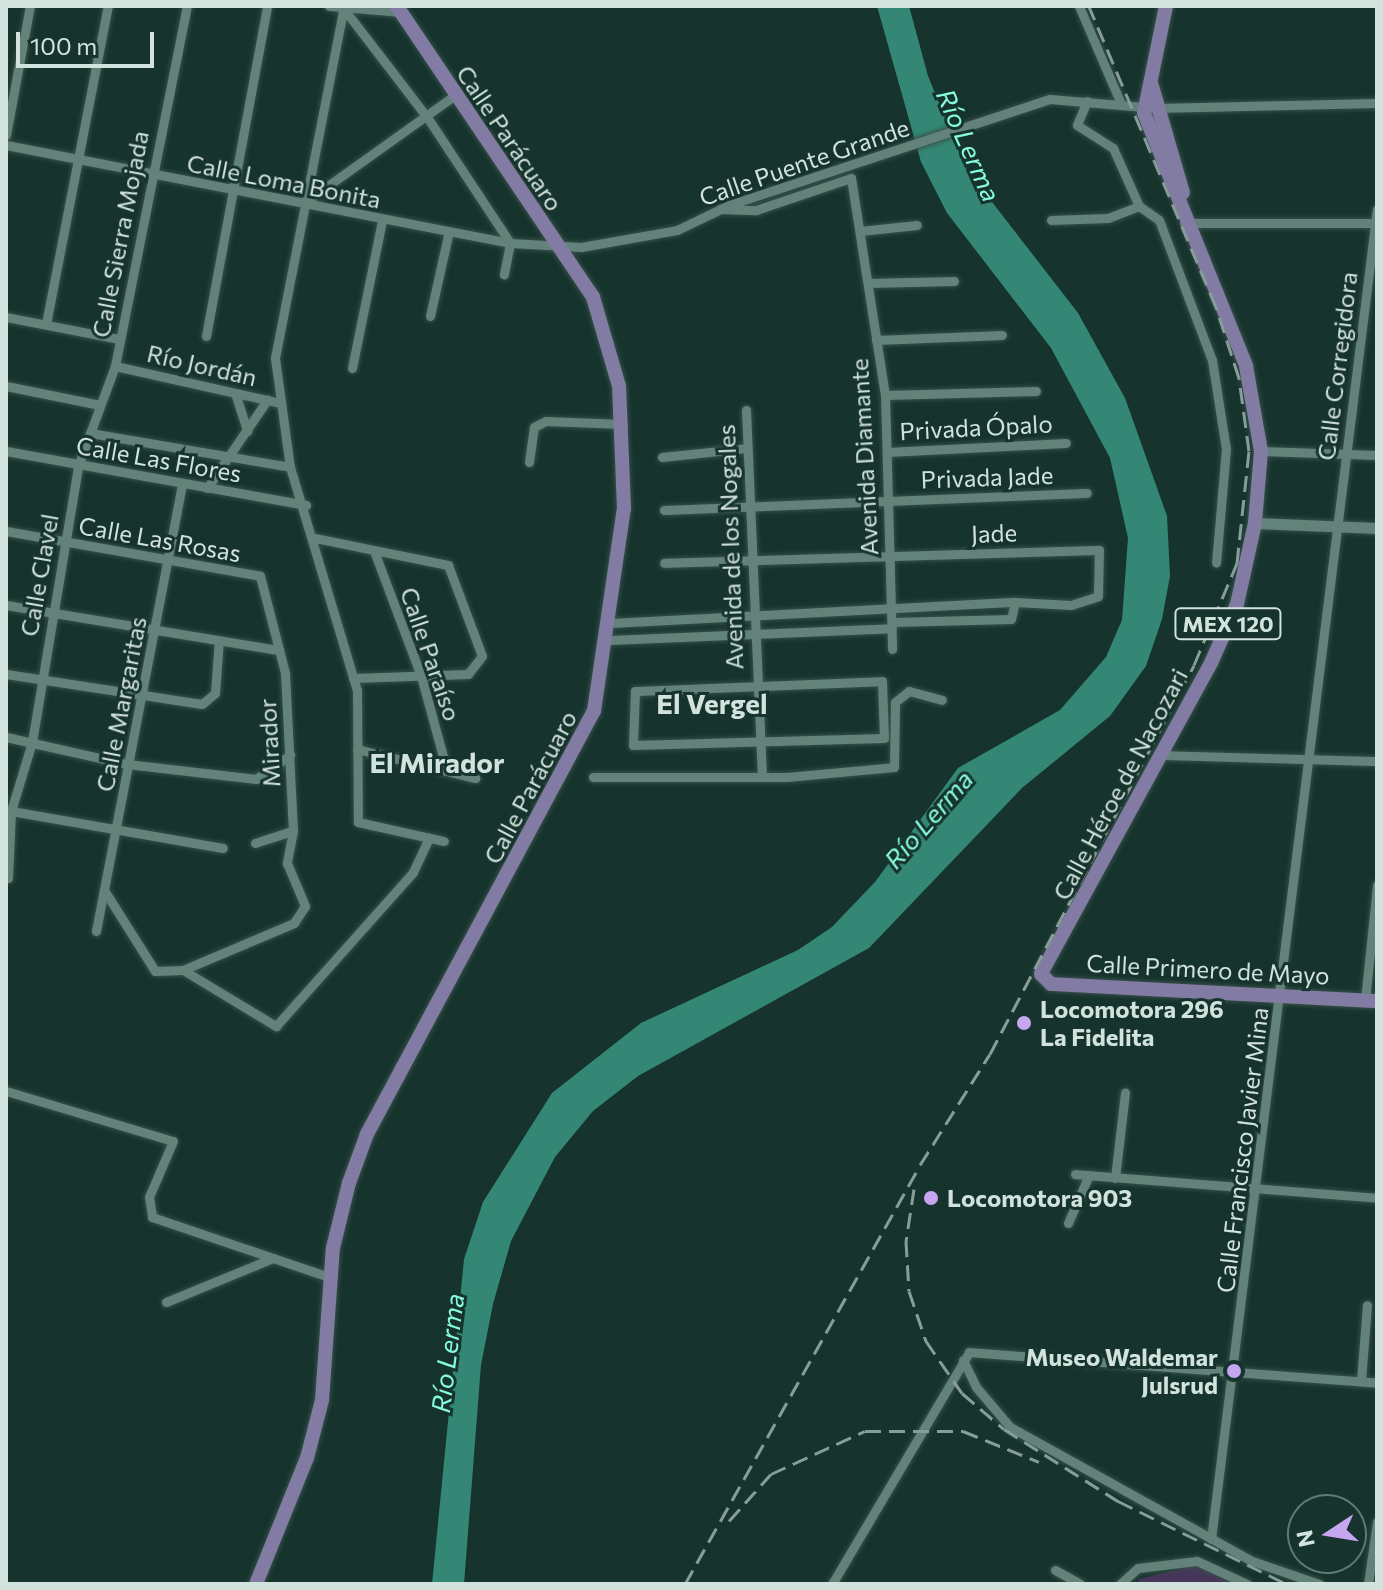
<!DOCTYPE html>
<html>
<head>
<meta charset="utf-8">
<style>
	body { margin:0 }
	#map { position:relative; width:1383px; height:1590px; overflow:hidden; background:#16342d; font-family:Commissioner,sans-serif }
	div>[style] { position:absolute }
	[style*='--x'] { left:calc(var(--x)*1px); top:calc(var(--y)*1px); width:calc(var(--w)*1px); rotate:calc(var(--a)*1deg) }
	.green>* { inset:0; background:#46365a }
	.water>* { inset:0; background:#348774 }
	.roads { filter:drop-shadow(0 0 2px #374f49) drop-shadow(0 0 2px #374f49) }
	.minor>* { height:9px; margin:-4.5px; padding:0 4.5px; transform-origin:4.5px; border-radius:4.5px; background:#63837a }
	.tertiary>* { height:11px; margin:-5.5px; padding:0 5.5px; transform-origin:5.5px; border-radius:5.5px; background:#63837a }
	.primary>* { height:14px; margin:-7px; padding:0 7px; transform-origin:7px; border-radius:7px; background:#827ba3 }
	.rail>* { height:3px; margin-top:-1.5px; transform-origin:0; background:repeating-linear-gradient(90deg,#879d97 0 16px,transparent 0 24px) }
	.dots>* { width:22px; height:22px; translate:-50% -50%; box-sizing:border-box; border:4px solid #16342d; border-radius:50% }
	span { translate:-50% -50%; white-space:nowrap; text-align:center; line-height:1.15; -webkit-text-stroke:6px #16342d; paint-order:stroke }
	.shield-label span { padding:2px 6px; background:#16342d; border:2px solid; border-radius:6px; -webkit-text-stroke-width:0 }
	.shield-label { font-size:22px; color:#d2e2dd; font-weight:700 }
	.street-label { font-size:24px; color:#d2e2dd }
	.poi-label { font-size:24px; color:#d2e2dd; font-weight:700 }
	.left { translate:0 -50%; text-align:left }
	.right { translate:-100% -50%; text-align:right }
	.water-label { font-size:26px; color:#87fcde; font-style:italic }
	.quarter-label { font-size:28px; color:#d2e2dd; font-weight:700 }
	.frame { position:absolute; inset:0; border:8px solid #d2e2dd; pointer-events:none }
	.north { position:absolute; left:1287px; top:1494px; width:80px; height:80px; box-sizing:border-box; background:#16342d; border:2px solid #617a73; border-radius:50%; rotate:258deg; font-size:22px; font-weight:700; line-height:32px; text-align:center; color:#d2e2dd }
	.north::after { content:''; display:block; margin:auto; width:28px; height:36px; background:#c6a6f0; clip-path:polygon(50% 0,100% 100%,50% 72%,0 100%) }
	.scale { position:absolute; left:16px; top:32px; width:138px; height:36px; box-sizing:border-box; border:4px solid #d2e2dd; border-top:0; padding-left:10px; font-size:24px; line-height:28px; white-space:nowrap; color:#d2e2dd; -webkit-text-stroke:6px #16342d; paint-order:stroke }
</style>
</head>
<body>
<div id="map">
	<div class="green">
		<i style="clip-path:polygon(1195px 1565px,1240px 1584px,1136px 1584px,1139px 1579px)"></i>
	</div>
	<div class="water">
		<i style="clip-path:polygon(877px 6px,909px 6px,928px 76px,965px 167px,1078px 313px,1125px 398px,1167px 516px,1170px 576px,1162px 619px,1146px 666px,1110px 716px,1022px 788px,869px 948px,638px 1076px,593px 1111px,555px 1157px,511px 1241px,493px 1304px,481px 1365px,464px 1584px,432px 1584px,464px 1259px,483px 1202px,552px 1093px,641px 1023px,798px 950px,832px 927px,875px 882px,958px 768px,1060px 710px,1106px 657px,1122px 620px,1128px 538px,1110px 458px,1051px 348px,947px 213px,921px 162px)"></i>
	</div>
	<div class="roads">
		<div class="minor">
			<i style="--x:329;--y:6;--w:71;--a:4.8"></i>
			<i style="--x:344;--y:6;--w:359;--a:101.1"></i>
			<i style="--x:275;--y:358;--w:110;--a:82.2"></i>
			<i style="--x:290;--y:467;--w:233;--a:73.3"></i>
			<i style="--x:357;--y:690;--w:132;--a:89.6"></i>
			<i style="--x:358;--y:822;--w:88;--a:12.5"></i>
			<i style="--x:1079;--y:6;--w:107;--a:66.8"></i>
			<i style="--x:344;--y:9;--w:136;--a:52.5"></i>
			<i style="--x:427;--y:117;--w:151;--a:56.6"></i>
			<i style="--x:510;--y:243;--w:32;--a:101"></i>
			<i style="--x:1087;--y:101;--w:26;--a:113"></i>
			<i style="--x:1077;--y:125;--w:43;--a:32.6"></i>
			<i style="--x:1113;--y:148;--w:64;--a:65.9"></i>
			<i style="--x:1139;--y:206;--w:24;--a:35"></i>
			<i style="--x:1159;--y:220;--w:150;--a:69.3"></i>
			<i style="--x:1212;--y:360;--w:90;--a:81.1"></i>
			<i style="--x:1226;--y:449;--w:114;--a:95"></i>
			<i style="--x:6;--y:135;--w:131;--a:-79.5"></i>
			<i style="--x:6;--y:145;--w:513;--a:11"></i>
			<i style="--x:510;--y:243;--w:71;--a:3.2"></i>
			<i style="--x:581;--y:247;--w:97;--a:-10"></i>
			<i style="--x:677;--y:230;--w:58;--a:-25.7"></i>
			<i style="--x:729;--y:205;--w:338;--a:-18.3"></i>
			<i style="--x:1050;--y:99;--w:106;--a:4.9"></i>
			<i style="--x:1156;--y:108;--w:221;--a:-1.3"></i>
			<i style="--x:308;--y:200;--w:179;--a:-35.5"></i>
			<i style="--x:720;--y:209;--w:36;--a:2"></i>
			<i style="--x:756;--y:210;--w:100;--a:-18.6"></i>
			<i style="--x:851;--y:178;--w:220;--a:81.1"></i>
			<i style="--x:885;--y:395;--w:254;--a:88.4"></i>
			<i style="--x:1051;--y:220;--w:57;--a:-2"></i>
			<i style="--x:1108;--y:218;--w:33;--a:-21"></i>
			<i style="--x:1184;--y:223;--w:193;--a:0"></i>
			<i style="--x:860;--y:231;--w:57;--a:-6"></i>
			<i style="--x:868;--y:283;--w:86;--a:-1.3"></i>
			<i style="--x:430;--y:316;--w:87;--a:-77.4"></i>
			<i style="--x:6;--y:317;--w:115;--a:11"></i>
			<i style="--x:46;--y:324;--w:324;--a:-79"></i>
			<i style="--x:206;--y:336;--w:336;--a:-79.5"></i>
			<i style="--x:876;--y:340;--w:126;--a:-2.3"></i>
			<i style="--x:115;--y:366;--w:170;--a:12.6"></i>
			<i style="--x:352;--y:368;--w:151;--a:-78.5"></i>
			<i style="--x:6;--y:386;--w:96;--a:11.4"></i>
			<i style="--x:235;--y:393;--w:40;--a:72"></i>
			<i style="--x:885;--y:395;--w:151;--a:-1.5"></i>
			<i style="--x:746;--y:410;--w:367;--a:87.5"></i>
			<i style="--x:90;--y:433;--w:203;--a:9.6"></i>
			<i style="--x:6;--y:451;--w:305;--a:10.2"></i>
			<i style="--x:1261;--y:451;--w:116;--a:2"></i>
			<i style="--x:887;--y:452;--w:179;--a:-2.9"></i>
			<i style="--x:662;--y:457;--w:85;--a:-6"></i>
			<i style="--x:529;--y:462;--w:35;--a:-82"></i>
			<i style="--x:534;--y:427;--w:13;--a:-27"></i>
			<i style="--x:546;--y:421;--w:77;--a:2.2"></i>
			<i style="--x:207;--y:488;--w:107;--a:-55.7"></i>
			<i style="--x:664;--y:510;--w:423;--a:-2.3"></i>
			<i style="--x:6;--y:531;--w:258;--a:10"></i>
			<i style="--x:260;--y:576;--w:100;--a:75.5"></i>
			<i style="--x:285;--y:673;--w:158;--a:87.1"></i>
			<i style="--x:293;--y:831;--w:33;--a:101"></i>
			<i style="--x:287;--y:863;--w:47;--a:67.3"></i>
			<i style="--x:305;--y:906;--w:20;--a:123"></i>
			<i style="--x:294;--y:923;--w:121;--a:157.1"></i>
			<i style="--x:183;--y:970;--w:28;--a:178"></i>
			<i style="--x:155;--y:971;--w:96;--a:-122.2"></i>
			<i style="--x:315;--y:538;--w:136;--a:11.5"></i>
			<i style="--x:448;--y:565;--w:97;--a:69.5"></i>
			<i style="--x:482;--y:656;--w:23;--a:128"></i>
			<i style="--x:468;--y:674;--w:115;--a:178"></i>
			<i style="--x:374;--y:551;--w:134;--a:69.4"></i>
			<i style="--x:421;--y:676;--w:98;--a:74.7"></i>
			<i style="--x:6;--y:605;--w:277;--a:9.4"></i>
			<i style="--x:893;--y:622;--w:118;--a:-1.5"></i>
			<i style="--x:1011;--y:619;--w:17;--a:-77"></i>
			<i style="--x:611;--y:623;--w:405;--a:-3"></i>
			<i style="--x:1015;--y:602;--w:56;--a:3.1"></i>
			<i style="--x:1071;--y:605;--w:28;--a:-18"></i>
			<i style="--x:1098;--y:596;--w:46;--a:-88.8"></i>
			<i style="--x:1099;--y:550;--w:435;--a:178.3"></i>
			<i style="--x:609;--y:640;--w:283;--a:-2.4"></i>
			<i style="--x:6;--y:674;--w:198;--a:8.7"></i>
			<i style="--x:202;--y:704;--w:17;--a:-40"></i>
			<i style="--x:215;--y:693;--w:53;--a:-85.7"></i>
			<i style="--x:882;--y:681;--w:57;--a:88"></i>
			<i style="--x:884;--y:738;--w:251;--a:178.4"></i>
			<i style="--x:633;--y:745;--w:54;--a:-87.9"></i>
			<i style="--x:635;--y:691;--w:247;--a:-2.3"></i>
			<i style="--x:6;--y:737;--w:124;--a:12.6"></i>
			<i style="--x:127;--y:764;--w:130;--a:6.6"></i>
			<i style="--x:256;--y:779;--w:42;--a:-35.2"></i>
			<i style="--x:357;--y:749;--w:122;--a:13.8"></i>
			<i style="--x:1161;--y:755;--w:216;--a:1.6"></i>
			<i style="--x:593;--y:777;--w:194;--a:0"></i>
			<i style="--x:787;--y:777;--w:107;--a:-5.3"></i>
			<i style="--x:894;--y:767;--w:65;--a:-89.1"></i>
			<i style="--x:895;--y:702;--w:18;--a:-38"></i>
			<i style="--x:909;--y:691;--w:34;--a:15"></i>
			<i style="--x:11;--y:811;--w:215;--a:9.9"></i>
			<i style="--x:255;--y:843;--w:40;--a:-18"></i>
			<i style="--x:8;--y:878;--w:67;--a:-87.4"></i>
			<i style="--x:11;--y:811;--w:72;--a:-73.1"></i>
			<i style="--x:32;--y:742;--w:280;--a:-80.5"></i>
			<i style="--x:78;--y:466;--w:107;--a:-69.7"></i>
			<i style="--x:115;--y:366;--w:367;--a:-78.7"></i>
			<i style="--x:96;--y:931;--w:456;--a:-79.1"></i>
			<i style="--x:183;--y:970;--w:109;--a:31.1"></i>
			<i style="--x:276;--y:1026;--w:206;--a:-48.3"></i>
			<i style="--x:413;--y:872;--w:38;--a:-65"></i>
			<i style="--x:1365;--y:1000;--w:116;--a:-84"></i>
			<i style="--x:6;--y:1091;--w:174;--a:16.7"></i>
			<i style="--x:173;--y:1141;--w:61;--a:113.2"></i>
			<i style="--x:149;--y:1197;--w:20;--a:81"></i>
			<i style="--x:152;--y:1217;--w:190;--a:18.7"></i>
			<i style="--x:1075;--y:1174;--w:303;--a:4.5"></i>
			<i style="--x:1115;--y:1178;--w:86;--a:-83.3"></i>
			<i style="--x:1068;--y:1223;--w:52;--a:-66.4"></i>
			<i style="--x:166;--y:1302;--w:116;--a:-22.4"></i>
			<i style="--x:963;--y:1360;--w:30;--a:64"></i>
			<i style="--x:976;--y:1387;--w:52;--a:49.6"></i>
			<i style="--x:1010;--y:1427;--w:277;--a:29"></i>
			<i style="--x:1252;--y:1561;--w:71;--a:18.9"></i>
			<i style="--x:1361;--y:1381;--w:76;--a:-85.5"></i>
			<i style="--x:1211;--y:1539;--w:1340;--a:-82.89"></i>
			<i style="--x:1055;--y:1570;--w:29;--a:29"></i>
			<i style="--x:832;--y:1584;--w:269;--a:-59.4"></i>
			<i style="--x:969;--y:1352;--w:409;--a:4.3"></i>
			<i style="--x:1120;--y:1584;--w:24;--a:-42"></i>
			<i style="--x:1138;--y:1568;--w:59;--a:-6.8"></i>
			<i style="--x:1197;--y:1561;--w:55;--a:24.7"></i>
			<i style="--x:1368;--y:1584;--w:63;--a:-81.7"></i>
		</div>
		<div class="tertiary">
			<i style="--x:1255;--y:523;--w:122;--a:2.3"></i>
		</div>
		<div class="primary">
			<i style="--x:1166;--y:6;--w:109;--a:101.6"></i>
			<i style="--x:1144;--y:113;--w:273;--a:68"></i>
			<i style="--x:1246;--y:366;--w:86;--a:80"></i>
			<i style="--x:1261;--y:451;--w:72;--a:94.8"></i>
			<i style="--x:1255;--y:523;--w:83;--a:102.5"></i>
			<i style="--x:1237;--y:604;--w:64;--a:113.8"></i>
			<i style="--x:1211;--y:663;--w:354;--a:118.7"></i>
			<i style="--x:1041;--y:974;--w:14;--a:45"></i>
			<i style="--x:1051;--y:984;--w:326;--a:3"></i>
			<i style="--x:1152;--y:86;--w:111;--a:73.8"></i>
			<i style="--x:256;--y:1584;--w:136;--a:-68"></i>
			<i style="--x:307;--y:1458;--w:60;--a:-75.5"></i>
			<i style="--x:322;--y:1400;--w:152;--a:-85.9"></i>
			<i style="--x:333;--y:1248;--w:67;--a:-76.2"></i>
			<i style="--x:349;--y:1183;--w:52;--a:-69.8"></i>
			<i style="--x:367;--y:1134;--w:480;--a:-61.8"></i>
			<i style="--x:594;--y:711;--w:204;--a:-81.6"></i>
			<i style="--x:624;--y:509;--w:123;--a:-92.3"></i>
			<i style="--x:619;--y:386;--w:93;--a:-106.3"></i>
			<i style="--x:593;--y:297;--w:351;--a:-124"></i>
		</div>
	</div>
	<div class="rail">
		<i style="--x:914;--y:1189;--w:53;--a:98.7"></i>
		<i style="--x:906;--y:1241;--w:50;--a:86.6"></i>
		<i style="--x:909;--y:1291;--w:53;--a:71.2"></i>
		<i style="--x:926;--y:1341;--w:63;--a:55.3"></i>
		<i style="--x:962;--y:1393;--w:55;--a:40.6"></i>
		<i style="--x:1004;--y:1429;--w:135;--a:32.3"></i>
		<i style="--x:1118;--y:1501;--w:188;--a:26.2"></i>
		<i style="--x:729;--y:1521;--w:63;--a:-48.2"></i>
		<i style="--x:771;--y:1474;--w:103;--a:-24.6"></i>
		<i style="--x:865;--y:1431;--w:98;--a:0"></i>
		<i style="--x:963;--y:1431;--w:82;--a:22.2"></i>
		<i style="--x:685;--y:1584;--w:480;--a:-60.7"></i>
		<i style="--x:920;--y:1165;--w:131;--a:-57.8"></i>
		<i style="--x:990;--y:1054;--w:439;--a:-62.3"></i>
		<i style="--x:1194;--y:665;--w:111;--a:-67.1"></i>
		<i style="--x:1237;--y:563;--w:113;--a:-83.9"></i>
		<i style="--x:1249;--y:451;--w:74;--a:-97.8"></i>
		<i style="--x:1239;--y:378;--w:75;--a:-107.9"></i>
		<i style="--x:1216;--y:307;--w:327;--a:-112.9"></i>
	</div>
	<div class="dots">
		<i style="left:1024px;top:1023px;background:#c6a6f0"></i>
		<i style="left:931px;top:1198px;background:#c6a6f0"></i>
		<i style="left:1234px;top:1371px;background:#c6a6f0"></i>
	</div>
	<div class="shield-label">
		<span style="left:1228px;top:624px">MEX 120</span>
	</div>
	<div class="street-label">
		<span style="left:510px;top:138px;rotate:56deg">Calle Parácuaro</span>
		<span style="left:804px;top:162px;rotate:-19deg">Calle Puente Grande</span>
		<span style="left:284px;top:181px;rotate:11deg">Calle Loma Bonita</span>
		<span style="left:120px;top:234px;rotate:-79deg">Calle Sierra Mojada</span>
		<span style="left:202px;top:365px;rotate:13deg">Río Jordán</span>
		<span style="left:1337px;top:366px;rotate:-83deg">Calle Corregidora</span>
		<span style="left:976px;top:427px;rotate:-3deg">Privada Ópalo</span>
		<span style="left:864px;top:457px;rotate:-93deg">Avenida Diamante</span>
		<span style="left:159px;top:459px;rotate:10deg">Calle Las Flores</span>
		<span style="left:987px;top:477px;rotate:-2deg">Privada Jade</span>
		<span style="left:994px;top:533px;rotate:-2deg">Jade</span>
		<span style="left:160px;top:539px;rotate:10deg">Calle Las Rosas</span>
		<span style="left:730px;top:547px;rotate:-92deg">Avenida de los Nogales</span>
		<span style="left:39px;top:575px;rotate:-80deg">Calle Clavel</span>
		<span style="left:431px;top:654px;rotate:71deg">Calle Paraíso</span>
		<span style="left:121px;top:704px;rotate:-79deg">Calle Margaritas</span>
		<span style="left:269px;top:743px;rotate:-93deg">Mirador</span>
		<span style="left:1120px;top:784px;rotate:-62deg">Calle Héroe de Nacozari</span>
		<span style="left:530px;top:787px;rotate:-62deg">Calle Parácuaro</span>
		<span style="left:1208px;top:969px;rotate:3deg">Calle Primero de Mayo</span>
		<span style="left:1242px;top:1150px;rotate:-83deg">Calle Francisco Javier Mina</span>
	</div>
	<div class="poi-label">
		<span class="left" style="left:1040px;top:1023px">Locomotora 296<br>La Fidelita</span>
		<span class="left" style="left:947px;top:1198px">Locomotora 903</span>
		<span class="right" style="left:1218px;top:1371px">Museo Waldemar<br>Julsrud</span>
	</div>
	<div class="water-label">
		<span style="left:969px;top:145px;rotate:66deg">Río Lerma</span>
		<span style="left:928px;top:819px;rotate:-49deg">Río Lerma</span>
		<span style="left:447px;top:1353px;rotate:-83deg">Río Lerma</span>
	</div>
	<div class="quarter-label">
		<span style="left:712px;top:703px">El Vergel</span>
		<span style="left:437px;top:762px">El Mirador</span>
	</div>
	<div class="frame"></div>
	<div class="north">N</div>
	<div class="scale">100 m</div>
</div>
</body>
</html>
